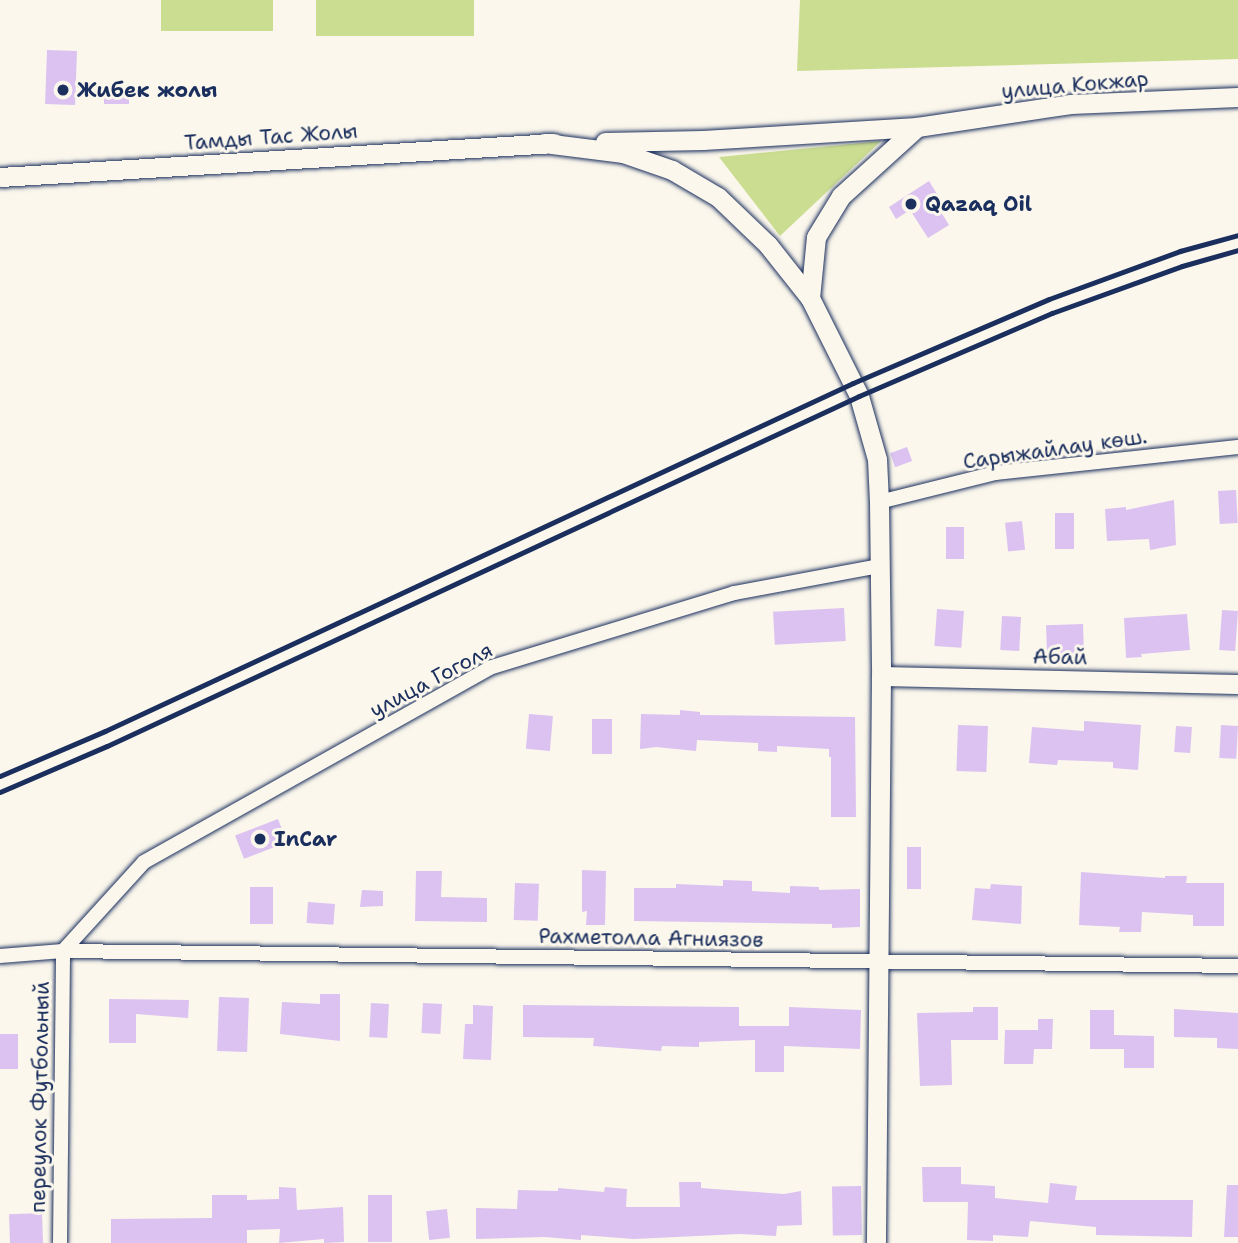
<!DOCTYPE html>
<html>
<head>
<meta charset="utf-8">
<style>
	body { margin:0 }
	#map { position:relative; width:1238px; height:1243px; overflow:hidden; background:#fbf7ec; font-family:"Shantell Sans",sans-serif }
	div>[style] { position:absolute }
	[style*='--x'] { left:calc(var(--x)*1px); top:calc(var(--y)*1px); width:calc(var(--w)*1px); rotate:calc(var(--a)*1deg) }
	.green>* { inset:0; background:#cbdd91; transform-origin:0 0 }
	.building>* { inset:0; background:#dbc2f1; transform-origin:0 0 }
	.roads { filter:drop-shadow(0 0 2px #1b2f5e) drop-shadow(0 0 2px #1b2f5e) }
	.street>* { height:14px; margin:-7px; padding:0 7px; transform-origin:7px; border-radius:7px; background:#fbf7ec }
	.secondary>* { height:19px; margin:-9.5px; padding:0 9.5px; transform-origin:9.5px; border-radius:9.5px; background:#fbf7ec }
	.rail>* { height:5px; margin:-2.5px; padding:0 2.5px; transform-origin:2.5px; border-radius:2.5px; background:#1b2f5e }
	.dots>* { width:19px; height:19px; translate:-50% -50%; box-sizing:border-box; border:4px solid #fbf7ec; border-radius:50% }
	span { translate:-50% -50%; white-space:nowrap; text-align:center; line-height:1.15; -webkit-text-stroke:6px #fbf7ec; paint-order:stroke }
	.street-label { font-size:21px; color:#1b2f5e }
	.poi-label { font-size:21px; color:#1b2f5e; font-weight:700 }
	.left { translate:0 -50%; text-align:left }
</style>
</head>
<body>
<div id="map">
	<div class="green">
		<i style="left:161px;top:0;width:112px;height:31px"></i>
		<i style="left:316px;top:0;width:158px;height:36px"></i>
		<i style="clip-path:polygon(800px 0,1238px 0,1238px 59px,797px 71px)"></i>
		<i style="clip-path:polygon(881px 141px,780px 236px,719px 157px)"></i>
	</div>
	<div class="building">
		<i style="left:47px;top:50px;width:30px;height:54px;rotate:2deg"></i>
		<i style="left:104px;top:87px;width:25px;height:17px"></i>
		<i style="clip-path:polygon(929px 181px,937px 194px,932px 198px,949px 225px,928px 238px,910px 210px,896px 219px,889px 207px)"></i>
		<i style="left:907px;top:447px;width:15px;height:18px;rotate:70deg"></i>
		<i style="left:1236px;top:490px;width:33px;height:18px;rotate:87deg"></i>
		<i style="clip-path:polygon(1174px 500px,1176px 545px,1150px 550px,1149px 539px,1107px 541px,1105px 509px,1126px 507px,1126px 510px)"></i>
		<i style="left:1055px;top:513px;width:19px;height:36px"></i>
		<i style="left:1022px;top:521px;width:29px;height:17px;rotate:84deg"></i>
		<i style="left:946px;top:527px;width:18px;height:32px"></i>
		<i style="left:844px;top:608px;width:33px;height:71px;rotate:87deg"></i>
		<i style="left:937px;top:609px;width:27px;height:37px;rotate:4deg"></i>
		<i style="left:1222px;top:610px;width:16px;height:40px;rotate:4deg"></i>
		<i style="clip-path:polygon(1187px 614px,1190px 650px,1141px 654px,1142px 657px,1126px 658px,1124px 618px)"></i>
		<i style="left:1002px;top:616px;width:19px;height:34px;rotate:3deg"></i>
		<i style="left:1083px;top:624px;width:35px;height:37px;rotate:88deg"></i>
		<i style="clip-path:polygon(680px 710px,700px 712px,700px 715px,855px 717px,856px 817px,831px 817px,831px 757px,829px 757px,829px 749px,777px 746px,777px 752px,758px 751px,758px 743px,697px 740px,696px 751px,656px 747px,640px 749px,641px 714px,680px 715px)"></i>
		<i style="left:529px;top:714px;width:24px;height:35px;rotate:5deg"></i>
		<i style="left:592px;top:719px;width:20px;height:35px"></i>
		<i style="clip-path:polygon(1084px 721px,1141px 725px,1138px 770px,1113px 768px,1113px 762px,1058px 760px,1057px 765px,1029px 763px,1032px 727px,1084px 731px)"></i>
		<i style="left:958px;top:725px;width:30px;height:46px;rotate:2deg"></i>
		<i style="left:1221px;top:725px;width:17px;height:33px;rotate:3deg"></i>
		<i style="left:1176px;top:726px;width:16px;height:26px;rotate:4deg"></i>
		<i style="left:278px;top:819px;width:25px;height:46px;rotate:69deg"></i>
		<i style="left:907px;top:847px;width:14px;height:42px"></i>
		<i style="clip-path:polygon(582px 870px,606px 871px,605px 925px,586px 925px,587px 911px,582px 912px)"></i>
		<i style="clip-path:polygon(416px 871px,442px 871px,441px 897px,487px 898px,487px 922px,415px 921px)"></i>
		<i style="clip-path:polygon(1081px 872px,1165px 878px,1165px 876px,1187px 876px,1186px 883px,1224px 883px,1224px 926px,1193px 926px,1193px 915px,1142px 912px,1141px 932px,1119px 932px,1120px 927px,1079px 925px)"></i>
		<i style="clip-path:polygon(723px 880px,752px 881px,752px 891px,790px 893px,790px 886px,819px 887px,819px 890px,860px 889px,860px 927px,832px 928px,832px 924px,634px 921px,634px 888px,676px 888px,676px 884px,723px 886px)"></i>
		<i style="left:515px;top:883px;width:24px;height:37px;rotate:2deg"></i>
		<i style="clip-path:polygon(991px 884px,1022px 886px,1021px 924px,972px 920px,975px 888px,990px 889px)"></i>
		<i style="left:250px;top:887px;width:23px;height:37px"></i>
		<i style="clip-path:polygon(362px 890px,383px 891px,383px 906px,360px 907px)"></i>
		<i style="left:308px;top:902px;width:27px;height:21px;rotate:4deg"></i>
		<i style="clip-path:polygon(320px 994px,340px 994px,340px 1041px,280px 1034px,282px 1002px,320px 1004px)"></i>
		<i style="left:219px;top:997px;width:30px;height:54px;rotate:2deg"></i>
		<i style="clip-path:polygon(109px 999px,189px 1000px,188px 1018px,136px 1014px,136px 1043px,109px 1043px)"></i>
		<i style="left:371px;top:1003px;width:18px;height:34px;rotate:3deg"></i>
		<i style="left:423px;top:1003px;width:19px;height:30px;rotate:3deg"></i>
		<i style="clip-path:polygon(473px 1005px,493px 1006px,491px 1060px,463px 1059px,465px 1024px,473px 1024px)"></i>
		<i style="clip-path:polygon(523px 1005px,739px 1007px,739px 1026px,789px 1026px,789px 1007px,861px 1010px,860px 1049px,784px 1046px,784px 1072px,755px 1072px,755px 1040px,699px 1042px,699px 1047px,662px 1046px,661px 1051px,593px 1046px,594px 1038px,523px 1037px)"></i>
		<i style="clip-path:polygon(973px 1007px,998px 1007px,998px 1040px,951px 1040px,952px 1085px,920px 1086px,917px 1013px,973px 1012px)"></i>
		<i style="clip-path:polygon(1174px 1009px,1238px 1013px,1238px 1049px,1217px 1048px,1217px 1038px,1174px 1037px)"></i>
		<i style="clip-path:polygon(1090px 1010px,1114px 1010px,1114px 1035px,1154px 1036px,1154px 1068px,1124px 1068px,1124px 1049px,1090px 1049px)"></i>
		<i style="clip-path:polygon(1038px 1019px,1053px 1019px,1052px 1049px,1034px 1049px,1033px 1064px,1004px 1064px,1005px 1030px,1038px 1030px)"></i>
		<i style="left:0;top:1034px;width:18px;height:35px"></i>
		<i style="clip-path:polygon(922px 1167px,961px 1167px,961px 1184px,995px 1186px,995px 1198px,1048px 1203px,1050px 1183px,1077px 1186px,1075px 1200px,1193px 1200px,1192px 1237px,1096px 1235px,1096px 1227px,1030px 1221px,1028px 1237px,993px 1235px,993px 1241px,967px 1240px,968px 1202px,923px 1202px)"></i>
		<i style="clip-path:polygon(679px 1182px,701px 1182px,701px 1188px,741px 1191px,784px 1194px,801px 1191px,802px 1225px,777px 1226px,776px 1236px,739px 1234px,634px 1239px,581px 1235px,581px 1240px,545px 1237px,476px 1239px,476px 1208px,517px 1209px,518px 1190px,558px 1191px,558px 1188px,604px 1192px,605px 1187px,627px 1189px,626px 1207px,680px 1207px)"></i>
		<i style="clip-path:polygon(1227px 1185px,1238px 1185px,1238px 1237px,1224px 1237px)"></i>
		<i style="left:861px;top:1186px;width:49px;height:29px;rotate:89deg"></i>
		<i style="clip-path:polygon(279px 1187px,296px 1188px,297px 1210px,343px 1207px,344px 1242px,324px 1243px,324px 1239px,279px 1243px,280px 1229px,247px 1230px,247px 1243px,111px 1243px,111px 1219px,212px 1218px,212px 1195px,247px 1195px,247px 1200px,279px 1199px)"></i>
		<i style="left:368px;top:1195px;width:24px;height:47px"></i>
		<i style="left:447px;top:1209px;width:29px;height:21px;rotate:84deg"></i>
		<i style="left:42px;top:1213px;width:30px;height:33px;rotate:88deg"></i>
	</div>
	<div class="roads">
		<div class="street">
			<i style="--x:879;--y:502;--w:120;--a:-14"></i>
			<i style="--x:995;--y:473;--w:244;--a:-6.1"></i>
			<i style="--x:63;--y:951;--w:120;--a:-47.7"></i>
			<i style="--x:144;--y:862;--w:396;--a:-29.3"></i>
			<i style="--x:489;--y:668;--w:256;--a:-17"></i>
			<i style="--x:734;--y:593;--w:147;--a:-10.5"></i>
			<i style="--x:0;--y:956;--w:63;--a:-4.5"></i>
			<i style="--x:63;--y:951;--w:1175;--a:0.73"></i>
			<i style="--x:60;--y:1243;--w:292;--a:-89.4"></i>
		</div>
		<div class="secondary">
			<i style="--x:605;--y:142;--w:98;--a:-1.2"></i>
			<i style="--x:703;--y:140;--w:214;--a:-3.5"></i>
			<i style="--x:917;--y:127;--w:155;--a:-8.5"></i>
			<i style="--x:1070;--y:104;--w:168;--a:-2.4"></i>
			<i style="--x:544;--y:143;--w:80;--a:7.2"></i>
			<i style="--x:623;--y:153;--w:52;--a:19.1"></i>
			<i style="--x:672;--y:170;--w:53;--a:30.4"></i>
			<i style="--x:718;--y:197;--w:69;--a:43.8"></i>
			<i style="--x:768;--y:245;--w:68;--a:51.6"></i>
			<i style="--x:810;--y:298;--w:110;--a:63.4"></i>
			<i style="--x:859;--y:396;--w:66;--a:74.1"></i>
			<i style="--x:877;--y:459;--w:43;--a:87.3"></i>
			<i style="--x:879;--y:502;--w:174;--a:89.3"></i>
			<i style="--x:881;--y:676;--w:567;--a:90.51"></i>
			<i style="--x:0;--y:177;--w:555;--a:-3.51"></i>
			<i style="--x:810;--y:298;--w:61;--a:-84.4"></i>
			<i style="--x:816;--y:237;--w:48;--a:-58.6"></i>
			<i style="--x:841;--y:196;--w:103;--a:-42.2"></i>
			<i style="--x:881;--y:676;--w:357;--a:1.3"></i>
		</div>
	</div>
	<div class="rail">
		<i style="--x:0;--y:776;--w:114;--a:-23.2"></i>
		<i style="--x:105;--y:731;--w:825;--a:-24.95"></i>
		<i style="--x:853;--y:383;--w:213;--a:-23.2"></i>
		<i style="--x:1049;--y:299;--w:140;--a:-20.1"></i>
		<i style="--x:1180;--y:251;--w:60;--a:-15.4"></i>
		<i style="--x:0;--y:792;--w:116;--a:-23.3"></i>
		<i style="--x:107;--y:746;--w:829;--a:-24.96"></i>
		<i style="--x:859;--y:396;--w:210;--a:-23.3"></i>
		<i style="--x:1052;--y:313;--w:138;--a:-19.9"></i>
		<i style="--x:1182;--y:266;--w:58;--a:-15.9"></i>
	</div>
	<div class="dots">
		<i style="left:63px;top:90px;background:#1b2f5e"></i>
		<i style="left:911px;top:204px;background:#1b2f5e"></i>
		<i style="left:260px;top:839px;background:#1b2f5e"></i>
	</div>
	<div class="street-label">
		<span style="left:1075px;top:85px;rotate:-5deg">улица Кокжар</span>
		<span style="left:271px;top:137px;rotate:-4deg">Тамды Тас Жолы</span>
		<span style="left:1055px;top:449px;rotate:-8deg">Сарыжайлау көш.</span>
		<span style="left:1060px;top:657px;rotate:1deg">Абай</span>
		<span style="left:431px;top:680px;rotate:-28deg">улица Гоголя</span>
		<span style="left:651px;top:938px;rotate:1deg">Рахметолла Агниязов</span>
		<span style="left:40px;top:1097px;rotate:-89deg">переулок Футбольный</span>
	</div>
	<div class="poi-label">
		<span class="left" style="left:77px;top:90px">Жибек жолы</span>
		<span class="left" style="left:925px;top:204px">Qazaq Oil</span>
		<span class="left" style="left:274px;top:839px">InCar</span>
	</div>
</div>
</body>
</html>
